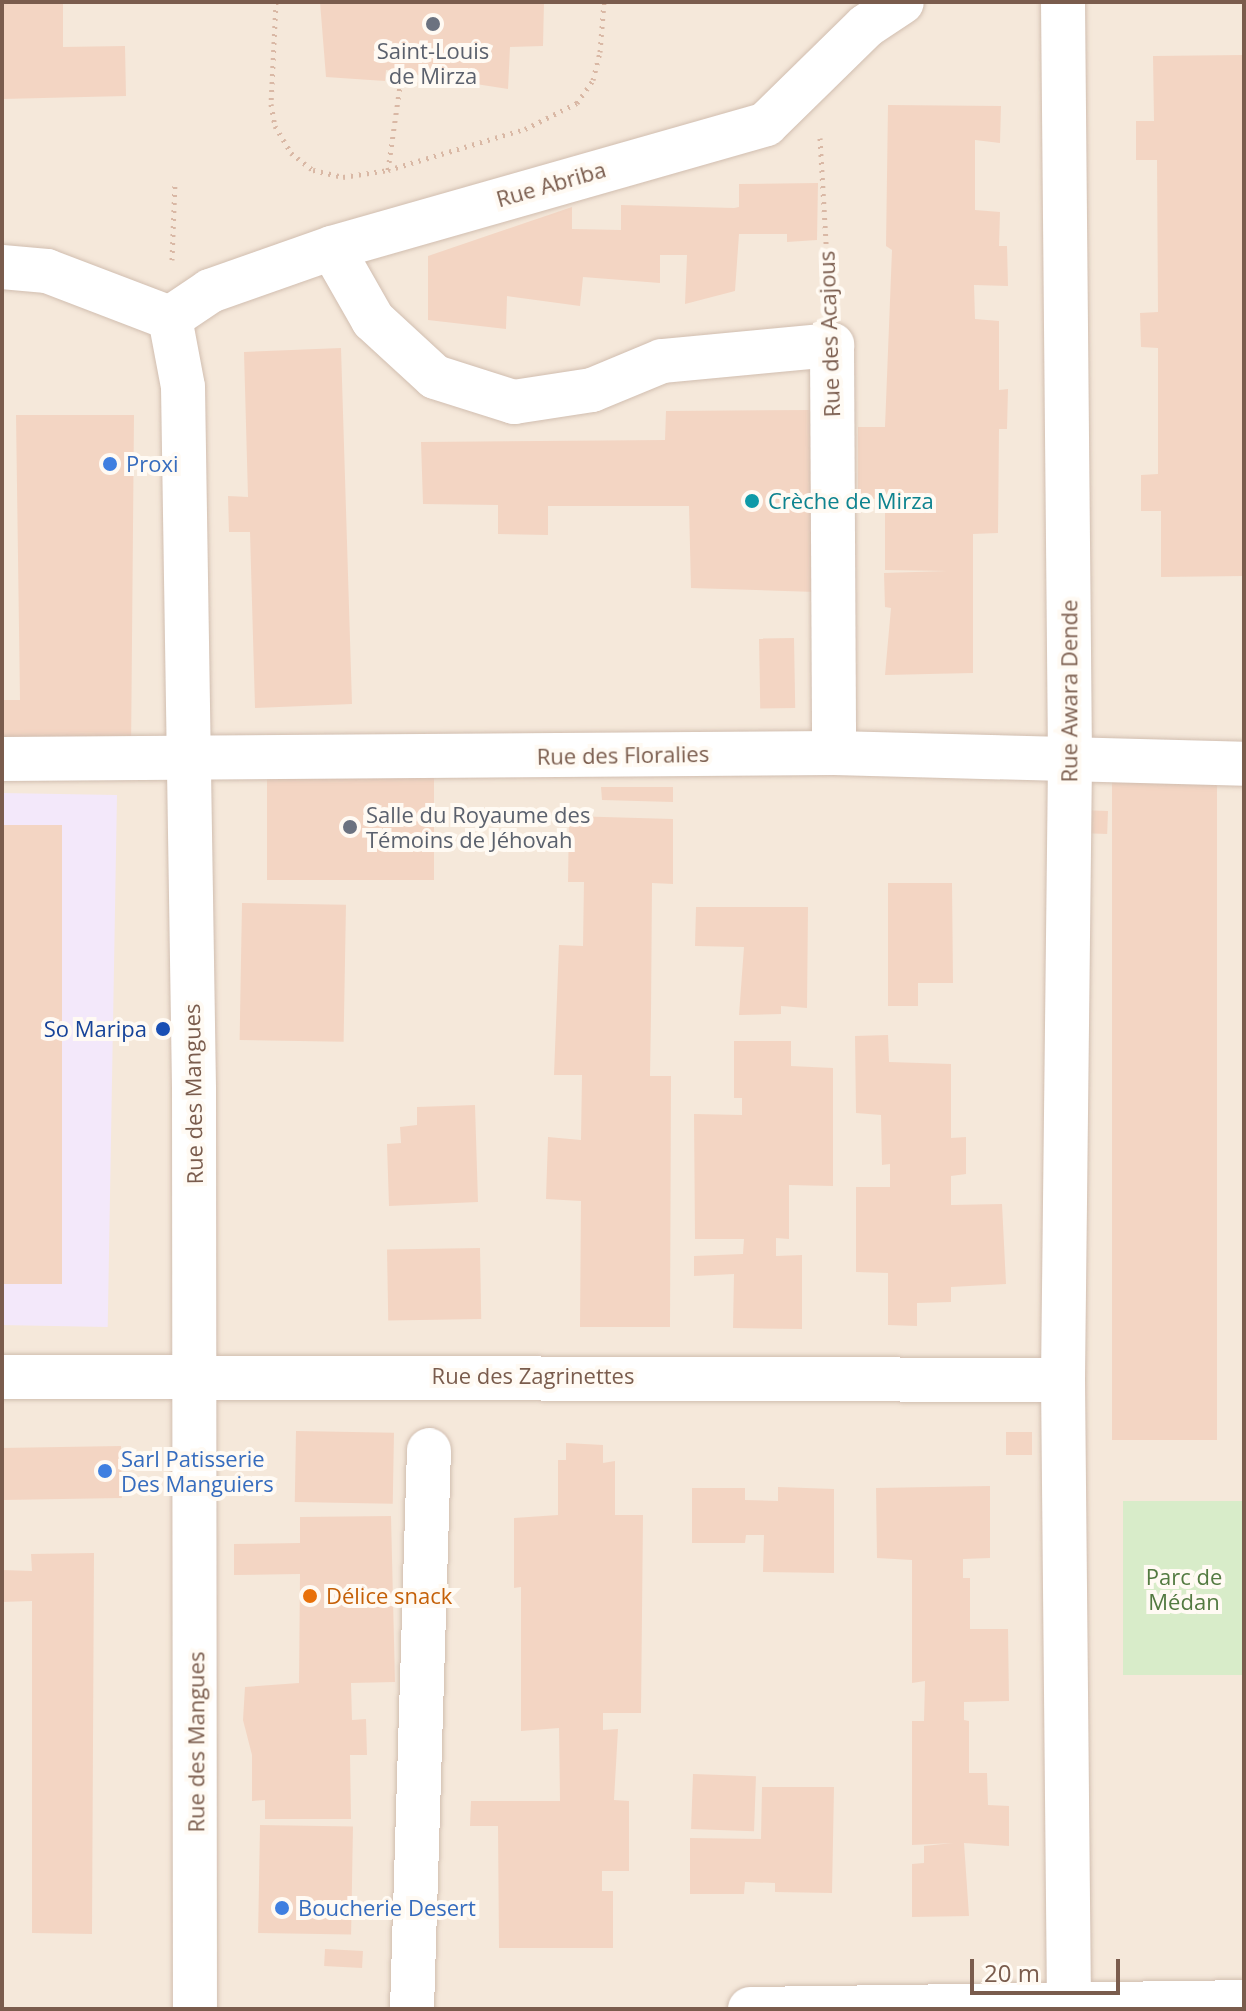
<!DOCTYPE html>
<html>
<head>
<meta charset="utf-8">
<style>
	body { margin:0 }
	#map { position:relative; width:1246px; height:2011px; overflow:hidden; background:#fdf6ec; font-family:"Open Sans",sans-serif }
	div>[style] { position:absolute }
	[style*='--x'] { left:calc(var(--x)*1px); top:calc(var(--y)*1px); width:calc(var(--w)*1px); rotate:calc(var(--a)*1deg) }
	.residential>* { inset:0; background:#f5e8da; transform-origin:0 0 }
	.education>* { inset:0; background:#f3e8fa; transform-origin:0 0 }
	.green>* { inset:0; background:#d8ecc9; transform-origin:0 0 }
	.building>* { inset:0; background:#f3d5c3; transform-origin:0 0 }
	.path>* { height:5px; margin-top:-2.5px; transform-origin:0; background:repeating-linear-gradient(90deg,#d9b8a5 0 2px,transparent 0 8px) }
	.roads { filter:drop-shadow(0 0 2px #d1beb0) drop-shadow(0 0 2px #d1beb0) }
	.minor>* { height:44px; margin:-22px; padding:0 22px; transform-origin:22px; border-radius:22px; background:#fff }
	.dots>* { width:22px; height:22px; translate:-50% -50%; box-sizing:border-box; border:4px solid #fffaf3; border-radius:50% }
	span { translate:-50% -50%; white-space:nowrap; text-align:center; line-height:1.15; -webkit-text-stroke:8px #fffaf3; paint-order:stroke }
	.worship-label { font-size:22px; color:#5b616d }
	.left { translate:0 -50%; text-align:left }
	.street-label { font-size:22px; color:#7a5c4d }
	.shop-label { font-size:22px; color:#366cbe }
	.culture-label { font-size:22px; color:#0d838f }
	.transit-label { font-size:22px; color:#164399 }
	.right { translate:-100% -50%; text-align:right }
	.park-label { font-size:22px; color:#537a41 }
	.food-label { font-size:22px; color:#c56008 }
	.frame { position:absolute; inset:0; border:4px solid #7a5c4d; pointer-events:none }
	.scale { position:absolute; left:970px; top:1959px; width:150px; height:36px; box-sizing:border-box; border:4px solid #7a5c4d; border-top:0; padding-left:10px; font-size:24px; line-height:28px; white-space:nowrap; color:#7a5c4d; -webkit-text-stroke:6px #fffaf3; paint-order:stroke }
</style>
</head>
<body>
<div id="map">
	<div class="residential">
		<i style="left:2px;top:2px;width:1242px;height:2007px"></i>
	</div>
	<div class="education">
		<i style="left:2px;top:793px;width:115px;height:532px;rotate:1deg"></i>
	</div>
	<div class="green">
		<i style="left:1244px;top:1501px;width:174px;height:121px;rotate:90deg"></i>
	</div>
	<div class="building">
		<i style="clip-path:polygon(2px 2px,63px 2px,63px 47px,125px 46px,126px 96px,2px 99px)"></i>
		<i style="clip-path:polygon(320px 2px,544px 2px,543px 46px,510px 47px,508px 89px,386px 70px,385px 81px,326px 77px)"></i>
		<i style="clip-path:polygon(1244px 55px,1244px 576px,1161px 577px,1161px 511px,1141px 511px,1141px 475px,1158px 474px,1158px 348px,1141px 347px,1140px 313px,1158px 312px,1157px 160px,1136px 160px,1136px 121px,1154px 121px,1153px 56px)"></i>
		<i style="clip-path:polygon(888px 105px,1001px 106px,1000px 143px,975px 140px,975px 210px,1000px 212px,999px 246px,1007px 246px,1008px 286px,974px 285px,975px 319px,999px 321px,999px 390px,1008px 389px,1007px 429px,999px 429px,998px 533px,973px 534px,973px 673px,885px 675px,891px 608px,885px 607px,884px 573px,947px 571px,885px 570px,885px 499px,858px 499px,858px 427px,885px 427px,892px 250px,886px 246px)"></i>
		<i style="clip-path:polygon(818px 183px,817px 240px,787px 242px,787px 234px,739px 234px,735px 291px,685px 304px,687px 255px,660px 255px,660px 283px,583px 277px,580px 306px,507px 296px,506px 329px,428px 320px,428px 256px,572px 207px,572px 229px,621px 230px,621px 205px,734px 208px,739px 207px,739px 184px)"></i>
		<i style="clip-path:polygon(341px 348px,352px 704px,255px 708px,250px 532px,229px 532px,228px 496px,248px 497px,244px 352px)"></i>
		<i style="clip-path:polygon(814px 410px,816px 592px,691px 588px,689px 506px,548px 506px,548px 535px,498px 534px,498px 505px,423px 504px,421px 442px,665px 440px,666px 411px)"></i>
		<i style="clip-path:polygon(16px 415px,134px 415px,131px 753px,2px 751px,3px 700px,20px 700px)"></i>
		<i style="left:794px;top:638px;width:70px;height:35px;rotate:89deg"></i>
		<i style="left:267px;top:774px;width:167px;height:106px"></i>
		<i style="left:1217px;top:780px;width:660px;height:105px;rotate:90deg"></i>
		<i style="clip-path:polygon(601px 787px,673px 787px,673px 802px,602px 800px)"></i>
		<i style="left:1080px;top:810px;width:28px;height:23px;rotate:2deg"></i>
		<i style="clip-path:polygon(569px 816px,673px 819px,673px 884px,652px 883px,651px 1014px,650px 1076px,671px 1076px,670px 1327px,580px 1327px,581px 1201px,546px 1199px,548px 1137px,581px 1140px,582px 1075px,554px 1075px,559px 945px,583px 946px,584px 882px,568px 882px)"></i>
		<i style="left:62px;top:825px;width:459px;height:60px;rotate:90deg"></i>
		<i style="clip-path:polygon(888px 883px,952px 883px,953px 983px,918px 983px,918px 1006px,888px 1006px)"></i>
		<i style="left:242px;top:903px;width:104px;height:137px;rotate:1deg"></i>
		<i style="clip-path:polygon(696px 907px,808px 907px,807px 1008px,781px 1006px,781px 1014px,739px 1015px,744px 947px,695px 946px)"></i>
		<i style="clip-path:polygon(888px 1035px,889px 1062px,951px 1064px,951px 1138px,966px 1137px,966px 1174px,951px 1176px,951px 1205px,1002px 1204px,1006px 1284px,951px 1287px,951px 1302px,917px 1303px,917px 1326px,888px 1325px,888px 1273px,856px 1272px,856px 1187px,890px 1187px,890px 1164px,882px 1165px,881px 1115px,856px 1113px,855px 1036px)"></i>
		<i style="clip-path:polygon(734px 1041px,791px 1041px,791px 1066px,833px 1068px,833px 1186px,789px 1185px,789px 1239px,776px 1238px,776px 1256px,802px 1255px,802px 1329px,733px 1328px,734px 1274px,694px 1276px,694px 1256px,743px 1254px,744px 1239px,695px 1239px,694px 1114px,742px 1115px,742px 1098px,734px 1098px)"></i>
		<i style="clip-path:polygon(475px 1105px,478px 1202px,389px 1206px,387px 1144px,401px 1143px,400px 1127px,417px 1125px,417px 1107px)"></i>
		<i style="left:480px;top:1248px;width:71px;height:93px;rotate:89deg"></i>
		<i style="left:296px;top:1431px;width:98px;height:71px;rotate:1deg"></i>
		<i style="left:1032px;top:1432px;width:23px;height:26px;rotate:90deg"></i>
		<i style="clip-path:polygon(566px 1443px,603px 1445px,603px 1463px,615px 1461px,615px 1515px,643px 1515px,641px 1713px,603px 1713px,603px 1730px,618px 1729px,614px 1800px,629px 1801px,629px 1871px,602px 1871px,602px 1891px,613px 1891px,613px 1948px,499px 1948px,498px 1826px,470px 1826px,471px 1801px,560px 1801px,559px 1728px,521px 1731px,521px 1587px,514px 1588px,514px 1518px,558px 1515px,558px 1460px,566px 1460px)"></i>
		<i style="left:121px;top:1446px;width:52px;height:119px;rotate:89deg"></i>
		<i style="clip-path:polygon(990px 1486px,990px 1558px,963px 1559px,963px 1578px,970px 1578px,970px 1629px,1008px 1629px,1009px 1701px,964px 1702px,964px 1720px,969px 1721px,969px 1773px,987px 1773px,988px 1805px,1009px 1806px,1009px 1846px,964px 1843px,969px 1916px,912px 1917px,912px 1864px,924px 1863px,924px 1846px,953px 1843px,912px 1845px,912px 1721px,924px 1721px,925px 1681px,912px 1683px,912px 1560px,877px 1558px,876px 1488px)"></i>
		<i style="clip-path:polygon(778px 1487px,834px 1489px,834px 1573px,763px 1572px,764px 1535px,746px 1535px,745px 1543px,692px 1543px,692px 1488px,745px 1488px,745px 1500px,778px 1501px)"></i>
		<i style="clip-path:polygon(391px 1516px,395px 1682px,351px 1683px,352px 1720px,366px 1719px,367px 1755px,350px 1755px,351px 1819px,265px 1819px,265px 1800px,252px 1801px,252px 1755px,243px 1720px,245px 1687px,299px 1683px,300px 1574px,234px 1575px,234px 1544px,300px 1543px,300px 1517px)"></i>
		<i style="clip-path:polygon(94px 1553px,92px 1934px,32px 1933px,32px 1601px,2px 1602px,2px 1570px,32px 1571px,31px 1554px)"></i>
		<i style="left:693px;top:1774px;width:63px;height:55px;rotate:2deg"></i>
		<i style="clip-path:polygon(762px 1787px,834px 1787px,832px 1893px,775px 1892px,775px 1883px,745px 1882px,744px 1894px,690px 1894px,690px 1838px,761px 1839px)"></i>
		<i style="left:260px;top:1825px;width:93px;height:108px;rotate:1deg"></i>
		<i style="left:325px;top:1949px;width:38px;height:17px;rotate:3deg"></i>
	</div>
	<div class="path">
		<i style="--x:276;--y:2;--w:102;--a:92.8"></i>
		<i style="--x:271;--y:104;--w:22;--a:80"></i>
		<i style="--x:275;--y:126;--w:31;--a:59"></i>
		<i style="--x:291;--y:153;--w:28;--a:38"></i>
		<i style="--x:313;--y:170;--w:31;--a:13"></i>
		<i style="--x:343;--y:177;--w:46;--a:-8.8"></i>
		<i style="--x:388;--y:170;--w:143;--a:-16.7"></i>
		<i style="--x:525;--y:129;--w:58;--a:-26.6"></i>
		<i style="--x:577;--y:103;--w:28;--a:-55"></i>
		<i style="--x:593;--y:80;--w:29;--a:-76"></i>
		<i style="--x:600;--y:52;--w:50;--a:-85.4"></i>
		<i style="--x:820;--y:138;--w:158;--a:86.7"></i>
		<i style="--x:388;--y:170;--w:99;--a:-81.9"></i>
		<i style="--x:172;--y:260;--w:79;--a:-87.8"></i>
	</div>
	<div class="roads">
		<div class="minor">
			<i style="--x:1063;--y:2;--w:759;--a:89.47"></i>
			<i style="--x:1070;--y:761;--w:619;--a:90.65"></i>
			<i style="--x:1063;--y:1380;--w:629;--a:89.45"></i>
			<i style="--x:332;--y:248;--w:83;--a:60.3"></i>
			<i style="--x:373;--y:320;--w:84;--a:42.6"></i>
			<i style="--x:435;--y:377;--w:83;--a:17.6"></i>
			<i style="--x:514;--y:402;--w:79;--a:-8.7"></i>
			<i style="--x:592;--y:390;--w:76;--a:-22.5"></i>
			<i style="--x:662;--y:361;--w:171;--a:-5.4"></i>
			<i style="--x:832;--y:345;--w:408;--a:89.7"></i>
			<i style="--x:2;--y:267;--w:45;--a:5.1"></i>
			<i style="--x:47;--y:271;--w:132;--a:20.9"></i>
			<i style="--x:170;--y:318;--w:70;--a:79.3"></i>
			<i style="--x:183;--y:387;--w:703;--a:89.1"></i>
			<i style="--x:194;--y:1090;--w:919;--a:89.94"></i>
			<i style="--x:170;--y:318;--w:48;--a:-34"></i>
			<i style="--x:210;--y:291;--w:129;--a:-19.4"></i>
			<i style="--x:332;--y:248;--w:451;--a:-15.9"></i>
			<i style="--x:766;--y:124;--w:140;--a:-44.4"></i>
			<i style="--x:866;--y:26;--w:43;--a:-33.7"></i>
			<i style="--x:2;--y:759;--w:832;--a:-0.41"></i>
			<i style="--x:834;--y:753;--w:410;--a:1.5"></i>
			<i style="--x:2;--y:1377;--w:1061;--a:0.16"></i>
			<i style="--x:412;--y:2009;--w:559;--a:-88.26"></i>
			<i style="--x:750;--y:2009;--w:494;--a:-0.8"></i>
		</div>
	</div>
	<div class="dots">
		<i style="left:433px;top:24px;background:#6b7280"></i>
		<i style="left:110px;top:464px;background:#3f7fe0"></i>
		<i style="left:752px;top:501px;background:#0f9aa8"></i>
		<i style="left:350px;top:827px;background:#6b7280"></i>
		<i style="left:163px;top:1029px;background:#1a4fb4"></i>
		<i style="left:105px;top:1471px;background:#3f7fe0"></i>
		<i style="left:310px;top:1596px;background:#e8710a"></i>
		<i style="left:282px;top:1908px;background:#3f7fe0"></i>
	</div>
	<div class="worship-label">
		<span style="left:433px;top:63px">Saint-Louis<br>de Mirza</span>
		<span class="left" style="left:366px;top:827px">Salle du Royaume des<br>Témoins de Jéhovah</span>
	</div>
	<div class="street-label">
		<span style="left:551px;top:184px;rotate:-16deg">Rue Abriba</span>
		<span style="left:829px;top:334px;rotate:-92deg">Rue des Acajous</span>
		<span style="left:1069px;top:691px;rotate:-90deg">Rue Awara Dende</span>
		<span style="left:623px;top:755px;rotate:-1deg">Rue des Floralies</span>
		<span style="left:193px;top:1094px;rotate:-91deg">Rue des Mangues</span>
		<span style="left:533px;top:1376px">Rue des Zagrinettes</span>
		<span style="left:196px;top:1742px;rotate:-90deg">Rue des Mangues</span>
	</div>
	<div class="shop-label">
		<span class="left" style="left:126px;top:464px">Proxi</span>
		<span class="left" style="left:121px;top:1471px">Sarl Patisserie<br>Des Manguiers</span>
		<span class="left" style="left:298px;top:1908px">Boucherie Desert</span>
	</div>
	<div class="culture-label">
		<span class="left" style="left:768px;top:501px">Crèche de Mirza</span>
	</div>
	<div class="transit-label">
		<span class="right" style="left:147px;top:1029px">So Maripa</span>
	</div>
	<div class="park-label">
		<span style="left:1184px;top:1589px">Parc de<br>Médan</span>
	</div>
	<div class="food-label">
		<span class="left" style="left:326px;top:1596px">Délice snack</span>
	</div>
	<div class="frame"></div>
	<div class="scale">20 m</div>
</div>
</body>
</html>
